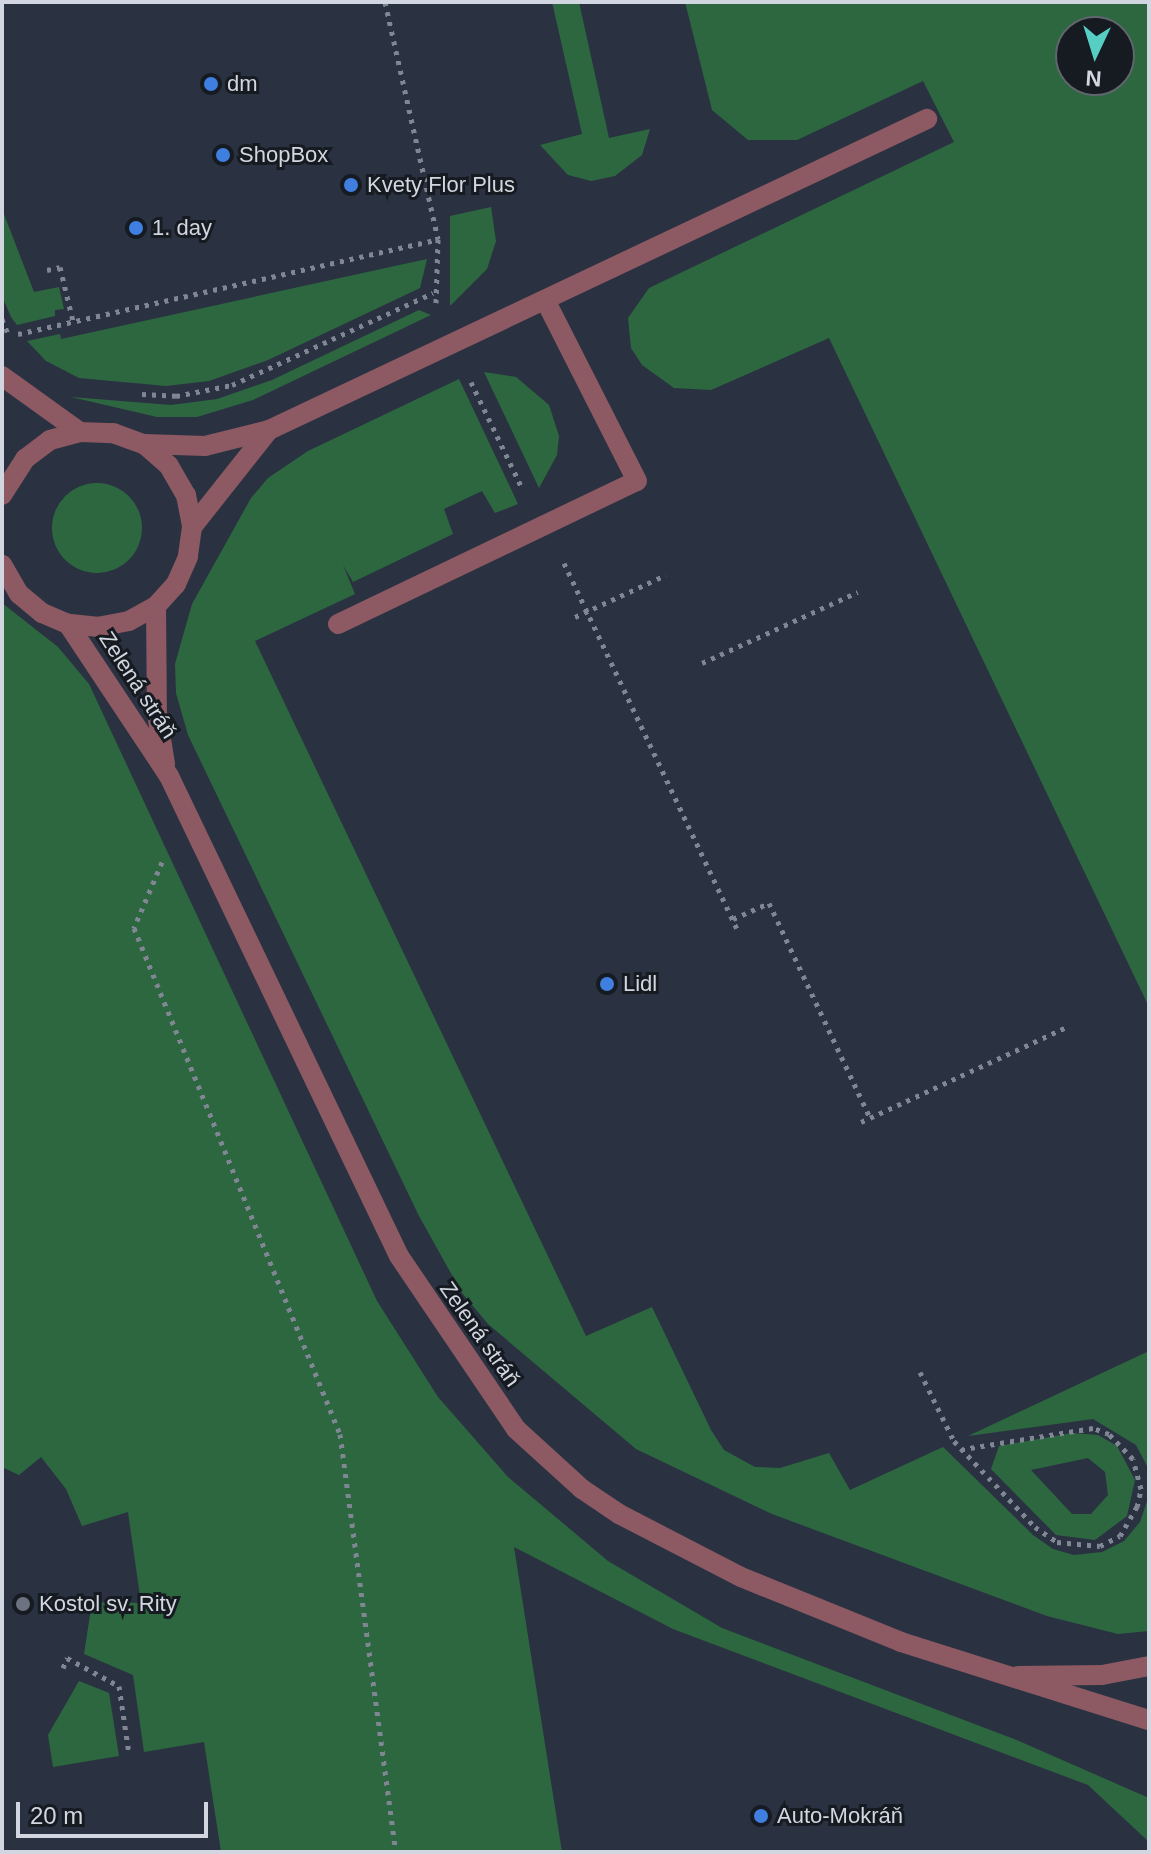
<!DOCTYPE html>
<html>
<head>
<meta charset="utf-8">
<style>
	body { margin:0 }
	#map { position:relative; width:1151px; height:1854px; overflow:hidden; background:#2a3242; font-family:Arial,sans-serif }
	div>[style] { position:absolute }
	[style*='--x'] { left:calc(var(--x)*1px); top:calc(var(--y)*1px); width:calc(var(--w)*1px); rotate:calc(var(--a)*1deg) }
	.green>* { inset:0; background:#2d6740 }
	.round { border-radius:50% }
	.path>* { height:5px; margin-top:-2.5px; transform-origin:0; background:repeating-linear-gradient(90deg,#808693 0 4px,transparent 0 10px) }
	.service>* { height:20px; margin:-10px; padding:0 10px; transform-origin:10px; border-radius:10px; background:#8d5962 }
	.minor>* { height:20px; margin:-10px; padding:0 10px; transform-origin:10px; border-radius:10px; background:#8d5962 }
	.dots>* { width:22px; height:22px; translate:-50% -50%; box-sizing:border-box; border:4px solid #161a21; border-radius:50% }
	span { translate:-50% -50%; white-space:nowrap; text-align:center; line-height:1.15; -webkit-text-stroke:6px #161a21; paint-order:stroke }
	.poi-label { font-size:22px; color:#d1d6e0 }
	.left { translate:0 -50%; text-align:left }
	.street-label { font-size:22px; color:#d1d6e0 }
	.frame { position:absolute; inset:0; border:4px solid #d1d6e0; pointer-events:none }
	.north { position:absolute; left:1055px; top:16px; width:80px; height:80px; box-sizing:border-box; background:#161a21; border:2px solid #61656d; border-radius:50%; rotate:184deg; font-size:22px; font-weight:700; line-height:32px; text-align:center; color:#d1d6e0 }
	.north::after { content:''; display:block; margin:auto; width:28px; height:36px; background:#56cec3; clip-path:polygon(50% 0,100% 100%,50% 72%,0 100%) }
	.scale { position:absolute; left:16px; top:1802px; width:192px; height:36px; box-sizing:border-box; border:4px solid #d1d6e0; border-top:0; padding-left:10px; font-size:24px; line-height:28px; white-space:nowrap; color:#d1d6e0; -webkit-text-stroke:6px #161a21; paint-order:stroke }
</style>
</head>
<body>
<div id="map">
	<div class="green">
		<i style="clip-path:polygon(552px 2px,579px 2px,609px 138px,650px 129px,642px 155px,615px 176px,591px 181px,568px 175px,540px 145px,582px 134px)"></i>
		<i style="clip-path:polygon(evenodd,685px 2px,1149px 2px,1149px 1007px,829px 338px,711px 390px,674px 388px,642px 365px,631px 348px,628px 318px,649px 288px,954px 142px,923px 81px,797px 140px,748px 140px,712px 110px,685px 2px,1071px 32px,1119px 32px,1119px 80px,1071px 80px,1071px 32px)"></i>
		<i style="clip-path:polygon(491px 207px,496px 241px,487px 269px,450px 306px,450px 216px)"></i>
		<i style="clip-path:polygon(2px 209px,34px 292px,59px 287px,64px 309px,55px 310px,55px 316px,17px 325px,11px 317px,2px 296px)"></i>
		<i style="clip-path:polygon(427px 259px,420px 288px,268px 360px,209px 381px,166px 386px,79px 378px,46px 361px,27px 341px,60px 334px,61px 339px)"></i>
		<i style="clip-path:polygon(419px 310px,431px 315px,253px 400px,197px 417px,157px 417px,71px 397px,171px 405px,217px 399px,272px 380px)"></i>
		<i style="clip-path:polygon(484px 372px,516px 377px,549px 405px,559px 436px,557px 455px,539px 488px)"></i>
		<i style="clip-path:polygon(459px 379px,518px 504px,495px 513px,482px 491px,444px 509px,453px 534px,353px 582px,343px 565px,355px 594px,255px 641px,586px 1336px,652px 1307px,711px 1430px,724px 1450px,755px 1467px,780px 1468px,829px 1453px,850px 1490px,943px 1447px,1033px 1535px,1053px 1549px,1074px 1555px,1102px 1552px,1124px 1541px,1140px 1522px,1149px 1495px,1149px 1631px,1118px 1634px,1047px 1616px,772px 1514px,636px 1449px,488px 1324px,462px 1293px,419px 1216px,188px 735px,176px 693px,175px 664px,192px 604px,251px 498px,268px 478px,308px 451px)"></i>
		<i class="round" style="left:52px;top:483px;width:90px;height:90px"></i>
		<i style="clip-path:polygon(2px 603px,58px 647px,89px 684px,377px 1301px,438px 1397px,508px 1477px,608px 1561px,722px 1628px,1014px 1739px,1149px 1798px,1149px 1842px,1088px 1785px,673px 1629px,514px 1547px,562px 1852px,221px 1852px,204px 1742px,144px 1752px,133px 1675px,84px 1654px,92px 1602px,141px 1603px,128px 1512px,82px 1526px,66px 1489px,41px 1457px,19px 1475px,2px 1467px)"></i>
		<i style="clip-path:polygon(1149px 1351px,1149px 1490px,1148px 1468px,1136px 1445px,1093px 1419px,968px 1436px)"></i>
		<i style="clip-path:polygon(evenodd,1072px 1433px,1098px 1435px,1117px 1446px,1135px 1480px,1127px 1516px,1095px 1540px,1056px 1535px,991px 1469px,999px 1446px,1072px 1433px,1088px 1458px,1105px 1472px,1108px 1495px,1091px 1514px,1072px 1514px,1031px 1470px,1088px 1458px)"></i>
		<i style="clip-path:polygon(79px 1681px,109px 1693px,119px 1756px,53px 1767px,48px 1735px)"></i>
	</div>
	<div class="path">
		<i style="--x:385;--y:2;--w:243;--a:77.4"></i>
		<i style="--x:438;--y:239;--w:64;--a:91.8"></i>
		<i style="--x:47;--y:270;--w:13;--a:-13"></i>
		<i style="--x:60;--y:267;--w:56;--a:76.5"></i>
		<i style="--x:2;--y:319;--w:16;--a:68"></i>
		<i style="--x:18;--y:334;--w:431;--a:-12.7"></i>
		<i style="--x:471;--y:382;--w:118;--a:64.3"></i>
		<i style="--x:142;--y:394;--w:34;--a:3"></i>
		<i style="--x:176;--y:396;--w:57;--a:-11.1"></i>
		<i style="--x:232;--y:385;--w:221;--a:-24.6"></i>
		<i style="--x:564;--y:563;--w:409;--a:64.7"></i>
		<i style="--x:575;--y:617;--w:100;--a:-24.8"></i>
		<i style="--x:702;--y:663;--w:171;--a:-24.5"></i>
		<i style="--x:162;--y:862;--w:72;--a:113"></i>
		<i style="--x:134;--y:928;--w:546;--a:67.85"></i>
		<i style="--x:340;--y:1434;--w:422;--a:82.4"></i>
		<i style="--x:733;--y:919;--w:39;--a:-24"></i>
		<i style="--x:769;--y:903;--w:238;--a:64.8"></i>
		<i style="--x:861;--y:1122;--w:227;--a:-24.8"></i>
		<i style="--x:920;--y:1372;--w:77;--a:63.8"></i>
		<i style="--x:954;--y:1441;--w:118;--a:46.7"></i>
		<i style="--x:1035;--y:1527;--w:27;--a:34"></i>
		<i style="--x:1057;--y:1542;--w:43;--a:5.3"></i>
		<i style="--x:1100;--y:1546;--w:22;--a:-27"></i>
		<i style="--x:1120;--y:1536;--w:34;--a:-60"></i>
		<i style="--x:1137;--y:1507;--w:18;--a:-77"></i>
		<i style="--x:1141;--y:1489;--w:31;--a:-105"></i>
		<i style="--x:1133;--y:1459;--w:35;--a:-134"></i>
		<i style="--x:1109;--y:1434;--w:17;--a:-159"></i>
		<i style="--x:1093;--y:1428;--w:131;--a:170.8"></i>
		<i style="--x:63;--y:1668;--w:11;--a:-68"></i>
		<i style="--x:67;--y:1658;--w:59;--a:28.3"></i>
		<i style="--x:119;--y:1686;--w:69;--a:81.6"></i>
	</div>
	<div class="service">
		<i style="--x:144;--y:444;--w:61;--a:1.9"></i>
		<i style="--x:205;--y:446;--w:66;--a:-14"></i>
		<i style="--x:269;--y:430;--w:728;--a:-25.3"></i>
		<i style="--x:192;--y:527;--w:124;--a:-51.6"></i>
		<i style="--x:338;--y:624;--w:331;--a:-25.6"></i>
		<i style="--x:637;--y:481;--w:203;--a:-116.9"></i>
	</div>
	<div class="minor">
		<i style="--x:2;--y:376;--w:96;--a:35.7"></i>
		<i style="--x:2;--y:495;--w:43;--a:-57.4"></i>
		<i style="--x:25;--y:459;--w:31;--a:-37"></i>
		<i style="--x:50;--y:440;--w:31;--a:-15"></i>
		<i style="--x:80;--y:432;--w:33;--a:2"></i>
		<i style="--x:113;--y:433;--w:33;--a:20"></i>
		<i style="--x:144;--y:444;--w:33;--a:41"></i>
		<i style="--x:169;--y:466;--w:34;--a:60"></i>
		<i style="--x:186;--y:495;--w:33;--a:79"></i>
		<i style="--x:192;--y:527;--w:30;--a:98"></i>
		<i style="--x:188;--y:557;--w:30;--a:114"></i>
		<i style="--x:176;--y:584;--w:30;--a:132"></i>
		<i style="--x:156;--y:606;--w:31;--a:151"></i>
		<i style="--x:129;--y:621;--w:31;--a:169"></i>
		<i style="--x:99;--y:627;--w:31;--a:-174"></i>
		<i style="--x:68;--y:624;--w:28;--a:-157"></i>
		<i style="--x:42;--y:613;--w:30;--a:-140"></i>
		<i style="--x:19;--y:594;--w:34;--a:-120"></i>
		<i style="--x:156;--y:606;--w:107;--a:89.5"></i>
		<i style="--x:157;--y:713;--w:52;--a:81.1"></i>
		<i style="--x:68;--y:624;--w:182;--a:56.4"></i>
		<i style="--x:169;--y:776;--w:532;--a:64.4"></i>
		<i style="--x:399;--y:1256;--w:209;--a:55.9"></i>
		<i style="--x:516;--y:1429;--w:89;--a:42.3"></i>
		<i style="--x:582;--y:1489;--w:45;--a:34"></i>
		<i style="--x:619;--y:1514;--w:137;--a:27.3"></i>
		<i style="--x:741;--y:1577;--w:173;--a:22.1"></i>
		<i style="--x:901;--y:1642;--w:260;--a:17.5"></i>
		<i style="--x:1018;--y:1676;--w:84;--a:-0.7"></i>
		<i style="--x:1102;--y:1675;--w:48;--a:-10.8"></i>
	</div>
	<div class="dots">
		<i style="left:211px;top:84px;background:#3f7fe0"></i>
		<i style="left:223px;top:155px;background:#3f7fe0"></i>
		<i style="left:351px;top:185px;background:#3f7fe0"></i>
		<i style="left:136px;top:228px;background:#3f7fe0"></i>
		<i style="left:607px;top:984px;background:#3f7fe0"></i>
		<i style="left:23px;top:1604px;background:#6b7280"></i>
		<i style="left:761px;top:1816px;background:#3f7fe0"></i>
	</div>
	<div class="poi-label">
		<span class="left" style="left:227px;top:84px">dm</span>
		<span class="left" style="left:239px;top:155px">ShopBox</span>
		<span class="left" style="left:367px;top:185px">Kvety Flor Plus</span>
		<span class="left" style="left:152px;top:228px">1. day</span>
		<span class="left" style="left:623px;top:984px">Lidl</span>
		<span class="left" style="left:39px;top:1604px">Kostol sv. Rity</span>
		<span class="left" style="left:777px;top:1816px">Auto-Mokráň</span>
	</div>
	<div class="street-label">
		<span style="left:138px;top:685px;rotate:57deg">Zelená stráň</span>
		<span style="left:480px;top:1334px;rotate:55deg">Zelená stráň</span>
	</div>
	<div class="frame"></div>
	<div class="north">N</div>
	<div class="scale">20 m</div>
</div>
</body>
</html>
